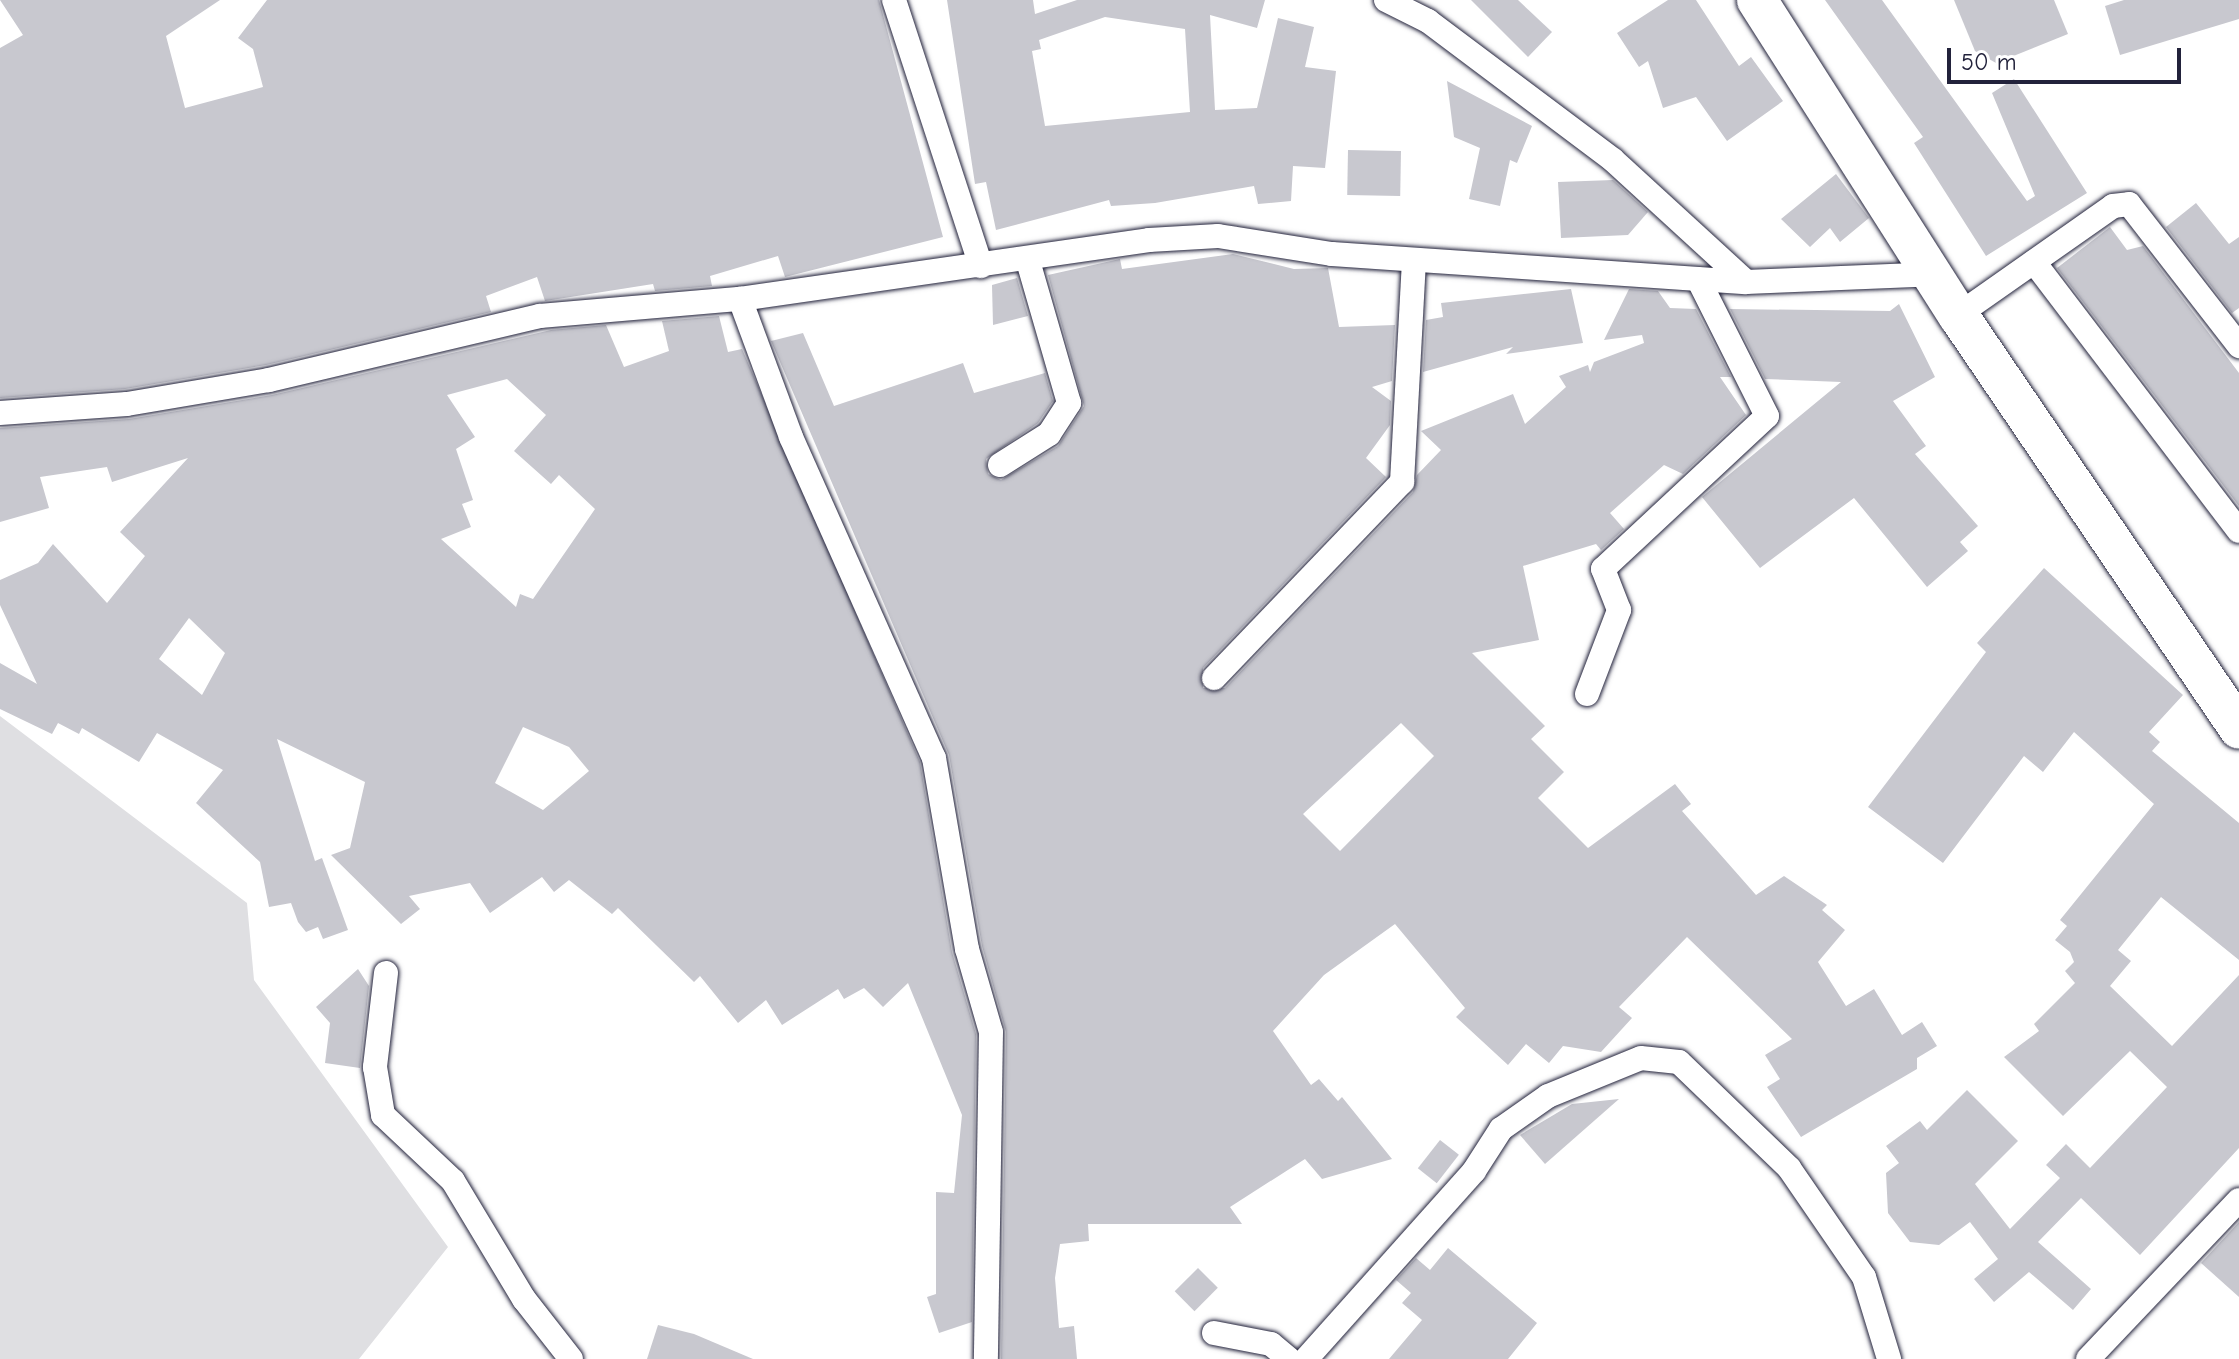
<!DOCTYPE html>
<html>
<head>
<meta charset="utf-8">
<style>
	body { margin:0 }
	#map { position:relative; width:2239px; height:1359px; overflow:hidden; background:#fff; font-family:"Comic Neue",sans-serif }
	div>[style] { position:absolute }
	[style*='--x'] { left:calc(var(--x)*1px); top:calc(var(--y)*1px); width:calc(var(--w)*1px); rotate:calc(var(--a)*1deg) }
	.green>* { inset:0; background:#dfdfe2 }
	.building>* { inset:0; background:#c8c8cf; transform-origin:0 0 }
	.roads { filter:drop-shadow(0 0 2px #22223b) drop-shadow(0 0 2px #22223b) }
	.street>* { height:24px; margin:-12px; padding:0 12px; transform-origin:12px; border-radius:12px; background:#fff }
	.primary>* { height:40px; margin:-20px; padding:0 20px; transform-origin:20px; border-radius:20px; background:#fff }
	span { translate:-50% -50%; white-space:nowrap; text-align:center; line-height:1.15; -webkit-text-stroke:8px #fff; paint-order:stroke }
	.scale { position:absolute; left:1947px; top:48px; width:234px; height:36px; box-sizing:border-box; border:4px solid #22223b; border-top:0; padding-left:10px; font-size:24px; line-height:28px; white-space:nowrap; color:#22223b; -webkit-text-stroke:6px #fff; paint-order:stroke }
</style>
</head>
<body>
<div id="map">
	<div class="green">
		<i style="clip-path:polygon(0 716px,247px 903px,254px 980px,448px 1247px,359px 1359px,0 1359px)"></i>
	</div>
	<div class="building">
		<i style="clip-path:polygon(0 0,220px 0,166px 36px,185px 108px,263px 87px,253px 49px,238px 38px,267px 0,879px 0,943px 237px,785px 277px,778px 256px,710px 276px,712px 286px,655px 291px,653px 284px,545px 301px,537px 277px,486px 296px,491px 312px,266px 365px,125px 389px,0 398px,0 48px,23px 35px)"></i>
		<i style="clip-path:polygon(evenodd,947px 0,1033px 0,1035px 14px,1077px 0,1265px 0,1257px 28px,1210px 15px,1215px 110px,1257px 108px,1278px 18px,1314px 27px,1305px 67px,1336px 71px,1325px 168px,1293px 166px,1291px 201px,1258px 204px,1254px 186px,1155px 203px,1111px 206px,1109px 200px,996px 230px,986px 182px,975px 184px,947px 0,1105px 17px,1185px 29px,1190px 112px,1045px 126px,1032px 51px,1041px 49px,1039px 40px,1105px 17px)"></i>
		<i style="clip-path:polygon(1471px 0,1518px 0,1552px 32px,1528px 57px)"></i>
		<i style="clip-path:polygon(1668px 0,1696px 0,1739px 66px,1751px 57px,1783px 101px,1727px 141px,1696px 97px,1663px 108px,1648px 61px,1639px 67px,1617px 33px)"></i>
		<i style="clip-path:polygon(1825px 0,1882px 0,2027px 201px,2035px 196px,1992px 93px,2014px 79px,2087px 193px,1986px 256px,1914px 143px,1923px 137px)"></i>
		<i style="clip-path:polygon(1954px 0,2054px 0,2068px 34px,1996px 63px,1975px 51px)"></i>
		<i style="clip-path:polygon(2124px 0,2239px 0,2239px 19px,2120px 55px,2105px 6px)"></i>
		<i style="clip-path:polygon(1447px 81px,1532px 126px,1517px 163px,1510px 160px,1500px 206px,1469px 199px,1480px 148px,1454px 137px)"></i>
		<i style="left:1348px;top:150px;width:53px;height:45px;rotate:1deg"></i>
		<i style="clip-path:polygon(1836px 174px,1869px 218px,1840px 242px,1830px 228px,1810px 247px,1781px 219px)"></i>
		<i style="clip-path:polygon(1613px 180px,1648px 212px,1628px 235px,1561px 238px,1558px 182px)"></i>
		<i style="clip-path:polygon(2196px 203px,2229px 244px,2239px 237px,2239px 308px,2232px 313px,2166px 227px)"></i>
		<i style="clip-path:polygon(2110px 227px,2127px 250px,2143px 246px,2239px 373px,2239px 506px,2057px 268px)"></i>
		<i style="clip-path:polygon(evenodd,1233px 254px,1294px 269px,1328px 268px,1339px 327px,1395px 325px,1392px 381px,1372px 387px,1391px 401px,1390px 425px,1366px 458px,1386px 477px,1203px 668px,1203px 688px,1225px 688px,1413px 492px,1417px 475px,1441px 450px,1421px 431px,1513px 394px,1525px 424px,1566px 387px,1559px 376px,1588px 365px,1590px 372px,1594px 362px,1644px 343px,1642px 335px,1604px 340px,1629px 289px,1658px 291px,1670px 308px,1696px 309px,1731px 377px,1720px 377px,1746px 415px,1683px 474px,1664px 465px,1610px 513px,1624px 529px,1601px 550px,1596px 544px,1523px 566px,1539px 640px,1472px 653px,1545px 726px,1531px 739px,1564px 772px,1538px 798px,1588px 848px,1675px 784px,1691px 804px,1682px 811px,1756px 895px,1784px 876px,1827px 905px,1822px 910px,1845px 930px,1818px 962px,1846px 1006px,1874px 989px,1902px 1035px,1922px 1022px,1937px 1046px,1917px 1058px,1917px 1069px,1801px 1137px,1767px 1087px,1780px 1079px,1765px 1055px,1792px 1039px,1687px 937px,1619px 1007px,1632px 1018px,1601px 1052px,1563px 1046px,1549px 1063px,1526px 1044px,1508px 1065px,1456px 1017px,1465px 1008px,1395px 924px,1324px 975px,1273px 1031px,1311px 1085px,1319px 1079px,1338px 1101px,1342px 1097px,1392px 1159px,1322px 1179px,1305px 1159px,1230px 1207px,1242px 1224px,1088px 1224px,1089px 1241px,1060px 1244px,1055px 1278px,1059px 1328px,1074px 1326px,1077px 1359px,1001px 1359px,1006px 1032px,982px 946px,949px 755px,771px 341px,803px 333px,834px 406px,963px 363px,974px 393px,1045px 373px,1053px 401px,1038px 423px,986px 459px,988px 474px,1001px 480px,1058px 446px,1084px 406px,1048px 275px,1120px 259px,1122px 269px,1233px 254px,1401px 723px,1434px 756px,1340px 851px,1303px 814px,1401px 723px)"></i>
		<i style="clip-path:polygon(1017px 278px,1028px 316px,993px 325px,992px 285px)"></i>
		<i style="clip-path:polygon(1571px 289px,1583px 343px,1506px 354px,1513px 347px,1423px 372px,1426px 320px,1443px 317px,1441px 303px)"></i>
		<i style="clip-path:polygon(1899px 304px,1935px 377px,1893px 401px,1926px 446px,1915px 454px,1978px 526px,1960px 542px,1968px 551px,1927px 587px,1854px 498px,1760px 568px,1702px 497px,1841px 382px,1765px 379px,1730px 309px,1890px 311px)"></i>
		<i style="clip-path:polygon(evenodd,719px 316px,728px 352px,742px 349px,920px 762px,952px 952px,976px 1034px,972px 1322px,939px 1333px,927px 1297px,936px 1294px,936px 1192px,954px 1193px,962px 1115px,908px 983px,883px 1007px,864px 988px,844px 999px,838px 989px,782px 1025px,766px 1000px,738px 1023px,700px 976px,694px 982px,618px 908px,612px 914px,569px 880px,554px 892px,542px 877px,490px 913px,470px 883px,409px 896px,420px 909px,401px 924px,331px 855px,350px 848px,365px 782px,277px 739px,315px 861px,322px 858px,348px 930px,323px 939px,318px 927px,306px 932px,298px 922px,291px 903px,269px 907px,260px 862px,196px 803px,223px 770px,157px 733px,139px 762px,82px 728px,79px 734px,58px 723px,52px 734px,0 709px,0 663px,37px 684px,0 605px,0 580px,38px 563px,53px 544px,107px 603px,145px 556px,120px 532px,188px 458px,112px 482px,107px 467px,40px 477px,49px 508px,0 522px,0 428px,129px 419px,272px 395px,551px 330px,606px 325px,624px 367px,669px 351px,662px 321px,719px 316px,507px 379px,546px 415px,514px 451px,551px 484px,559px 475px,595px 509px,533px 599px,520px 594px,516px 607px,441px 539px,471px 527px,462px 504px,473px 500px,456px 449px,475px 437px,447px 395px,507px 379px,719px 316px,189px 618px,225px 653px,202px 695px,159px 659px,189px 618px,719px 316px,523px 727px,569px 747px,589px 771px,543px 810px,495px 783px,523px 727px)"></i>
		<i style="clip-path:polygon(2044px 568px,2183px 695px,2149px 732px,2160px 742px,2152px 751px,2239px 823px,2239px 960px,2161px 897px,2118px 950px,2131px 961px,2110px 986px,2172px 1046px,2239px 975px,2239px 1148px,2140px 1255px,2081px 1198px,2038px 1242px,2091px 1289px,2073px 1310px,2029px 1272px,1994px 1302px,1974px 1279px,1998px 1259px,1970px 1222px,1939px 1245px,1910px 1242px,1888px 1213px,1886px 1173px,1899px 1163px,1886px 1146px,1920px 1121px,1927px 1130px,1967px 1090px,2018px 1141px,1975px 1184px,2010px 1229px,2060px 1178px,2046px 1165px,2066px 1144px,2090px 1168px,2167px 1087px,2130px 1051px,2063px 1116px,2004px 1057px,2039px 1031px,2034px 1024px,2075px 983px,2065px 971px,2074px 962px,2070px 952px,2055px 940px,2067px 926px,2060px 920px,2154px 804px,2074px 732px,2043px 772px,2024px 756px,1943px 863px,1868px 807px,1986px 652px,1977px 643px)"></i>
		<i style="clip-path:polygon(358px 969px,369px 986px,360px 1068px,325px 1063px,330px 1023px,316px 1007px)"></i>
		<i style="clip-path:polygon(1619px 1099px,1545px 1164px,1520px 1135px,1572px 1104px)"></i>
		<i style="left:1440px;top:1140px;width:24px;height:36px;rotate:38deg"></i>
		<i style="clip-path:polygon(2239px 1222px,2239px 1297px,2201px 1263px)"></i>
		<i style="clip-path:polygon(1448px 1248px,1537px 1323px,1508px 1359px,1389px 1359px,1422px 1320px,1402px 1303px,1411px 1293px,1396px 1280px,1416px 1258px,1430px 1270px)"></i>
		<i style="left:1198px;top:1268px;width:28px;height:33px;rotate:45deg"></i>
		<i style="clip-path:polygon(658px 1325px,694px 1334px,753px 1359px,647px 1359px)"></i>
	</div>
	<div class="roads">
		<div class="street">
			<i style="--x:894;--y:0;--w:280;--a:71.9"></i>
			<i style="--x:1386;--y:0;--w:47;--a:26.6"></i>
			<i style="--x:1428;--y:21;--w:231;--a:36.9"></i>
			<i style="--x:1613;--y:160;--w:180;--a:42.5"></i>
			<i style="--x:2034;--y:262;--w:338;--a:52.7"></i>
			<i style="--x:740;--y:299;--w:147;--a:69.7"></i>
			<i style="--x:791;--y:437;--w:351;--a:66"></i>
			<i style="--x:934;--y:758;--w:194;--a:80.2"></i>
			<i style="--x:967;--y:949;--w:86;--a:73.9"></i>
			<i style="--x:991;--y:1032;--w:327;--a:90.9"></i>
			<i style="--x:1958;--y:315;--w:189;--a:-35.1"></i>
			<i style="--x:2113;--y:206;--w:16;--a:-7"></i>
			<i style="--x:2129;--y:204;--w:180;--a:52.2"></i>
			<i style="--x:0;--y:413;--w:127;--a:-4.1"></i>
			<i style="--x:127;--y:404;--w:144;--a:-9.6"></i>
			<i style="--x:269;--y:380;--w:278;--a:-13.3"></i>
			<i style="--x:540;--y:316;--w:201;--a:-4.9"></i>
			<i style="--x:740;--y:299;--w:413;--a:-8.2"></i>
			<i style="--x:1149;--y:240;--w:69;--a:-3.3"></i>
			<i style="--x:1218;--y:236;--w:115;--a:9"></i>
			<i style="--x:1332;--y:254;--w:415;--a:3.9"></i>
			<i style="--x:1746;--y:282;--w:187;--a:-2.4"></i>
			<i style="--x:1000;--y:465;--w:58;--a:-32.3"></i>
			<i style="--x:1049;--y:434;--w:37;--a:-57"></i>
			<i style="--x:1069;--y:403;--w:148;--a:-106.1"></i>
			<i style="--x:1214;--y:678;--w:272;--a:-46.2"></i>
			<i style="--x:1402;--y:482;--w:222;--a:-86.9"></i>
			<i style="--x:1587;--y:694;--w:90;--a:-69.1"></i>
			<i style="--x:1619;--y:610;--w:44;--a:-111.3"></i>
			<i style="--x:1603;--y:569;--w:224;--a:-43"></i>
			<i style="--x:1767;--y:416;--w:153;--a:-116.7"></i>
			<i style="--x:386;--y:973;--w:95;--a:96.7"></i>
			<i style="--x:375;--y:1067;--w:49;--a:80.5"></i>
			<i style="--x:383;--y:1115;--w:96;--a:43.3"></i>
			<i style="--x:453;--y:1181;--w:138;--a:59"></i>
			<i style="--x:524;--y:1299;--w:76;--a:51.9"></i>
			<i style="--x:1214;--y:1333;--w:58;--a:10.9"></i>
			<i style="--x:1271;--y:1344;--w:23;--a:40"></i>
			<i style="--x:1306;--y:1359;--w:252;--a:-48.2"></i>
			<i style="--x:1474;--y:1171;--w:50;--a:-57.3"></i>
			<i style="--x:1501;--y:1129;--w:57;--a:-35.1"></i>
			<i style="--x:1548;--y:1096;--w:100;--a:-22.2"></i>
			<i style="--x:1641;--y:1058;--w:38;--a:6"></i>
			<i style="--x:1679;--y:1062;--w:153;--a:43.9"></i>
			<i style="--x:1789;--y:1168;--w:132;--a:55.5"></i>
			<i style="--x:1864;--y:1277;--w:86;--a:73"></i>
			<i style="--x:2088;--y:1359;--w:219;--a:-46.5"></i>
		</div>
		<div class="primary">
			<i style="--x:1757;--y:0;--w:374;--a:57.5"></i>
			<i style="--x:1958;--y:315;--w:500;--a:55.8"></i>
		</div>
	</div>
	<div class="scale">50 m</div>
</div>
</body>
</html>
